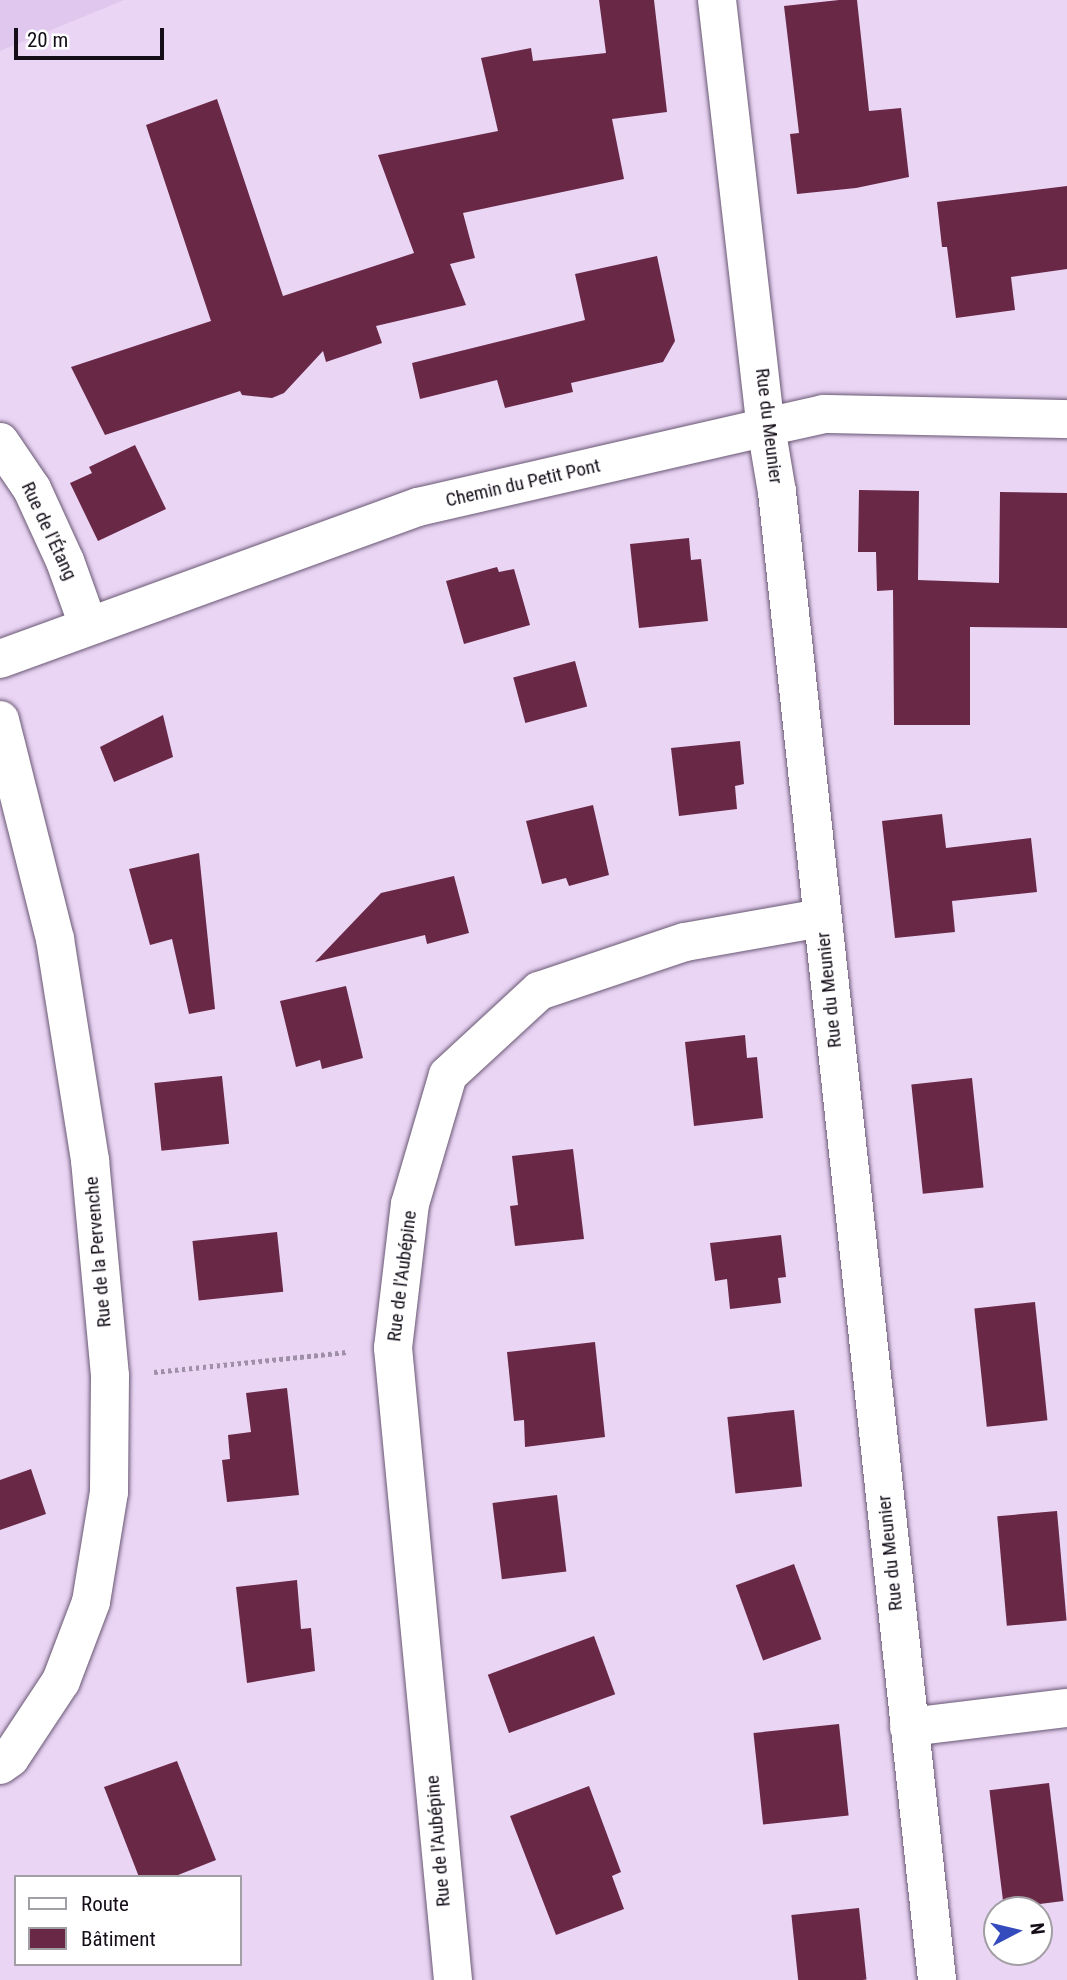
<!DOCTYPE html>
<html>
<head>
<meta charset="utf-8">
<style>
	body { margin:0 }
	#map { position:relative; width:1067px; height:1980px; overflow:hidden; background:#ead5f5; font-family:"Roboto Condensed",sans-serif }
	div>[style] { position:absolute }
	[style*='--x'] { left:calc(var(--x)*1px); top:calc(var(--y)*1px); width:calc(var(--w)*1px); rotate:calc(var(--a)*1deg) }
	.built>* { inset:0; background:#dfc7ed }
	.building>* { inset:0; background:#6a2847; transform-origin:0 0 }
	.path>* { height:4.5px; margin-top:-2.25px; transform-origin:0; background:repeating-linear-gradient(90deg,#9f8fa8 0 3.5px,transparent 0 7px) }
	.roads { filter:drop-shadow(0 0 2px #695873) drop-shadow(0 0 2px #695873) }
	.street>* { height:38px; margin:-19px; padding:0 19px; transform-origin:19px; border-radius:19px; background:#fff }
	span { translate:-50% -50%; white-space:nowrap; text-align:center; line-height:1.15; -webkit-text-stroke:7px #fff; paint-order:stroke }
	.street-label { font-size:19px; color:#150e19 }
	.legend { position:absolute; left:14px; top:1875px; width:228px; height:91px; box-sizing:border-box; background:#fff; border:2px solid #a19fa3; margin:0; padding:9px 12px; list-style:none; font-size:21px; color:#150e19 }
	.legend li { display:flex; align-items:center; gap:14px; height:35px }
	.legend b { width:35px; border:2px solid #a19fa3 }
	.north { position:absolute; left:983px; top:1896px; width:70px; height:70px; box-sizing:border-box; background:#fff; border:2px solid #a19fa3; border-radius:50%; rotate:83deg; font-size:19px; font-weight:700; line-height:28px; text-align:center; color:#150e19 }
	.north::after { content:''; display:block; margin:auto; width:24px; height:32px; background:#334bbd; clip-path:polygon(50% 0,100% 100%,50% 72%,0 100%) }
	.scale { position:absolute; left:14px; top:28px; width:150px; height:32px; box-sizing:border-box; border:4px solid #150e19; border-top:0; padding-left:9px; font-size:21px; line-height:24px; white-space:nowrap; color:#150e19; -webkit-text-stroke:5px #fff; paint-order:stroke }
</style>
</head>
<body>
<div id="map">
	<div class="built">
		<i style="clip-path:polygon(0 0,124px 0,0 51px)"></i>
	</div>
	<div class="building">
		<i style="clip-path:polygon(599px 0,654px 0,667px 112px,612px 119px,624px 179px,463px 213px,475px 258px,450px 264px,466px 305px,376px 326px,382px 343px,326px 362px,323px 351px,284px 393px,272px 398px,242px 395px,240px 391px,105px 435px,71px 367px,211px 321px,146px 125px,217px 99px,283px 296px,414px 253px,378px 155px,498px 131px,481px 58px,531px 48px,533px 61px,606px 53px)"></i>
		<i style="clip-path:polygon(839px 0,857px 0,869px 111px,901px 108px,909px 177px,856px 188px,797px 194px,790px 134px,799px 133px,784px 6px)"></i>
		<i style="clip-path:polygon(1067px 186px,1067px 269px,1011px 277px,1015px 310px,956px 318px,947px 247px,942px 247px,937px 202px)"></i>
		<i style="clip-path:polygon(657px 256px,675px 341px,663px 362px,571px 383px,573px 392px,505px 408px,497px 380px,420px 399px,412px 363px,585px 320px,575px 274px)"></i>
		<i style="clip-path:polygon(135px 445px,166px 509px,98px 541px,70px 483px,92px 473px,89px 467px)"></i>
		<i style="clip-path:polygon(859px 490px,919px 491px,918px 580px,999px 583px,1000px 492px,1067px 493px,1067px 628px,970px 627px,970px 725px,894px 725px,893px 590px,877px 591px,876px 552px,858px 552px)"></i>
		<i style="clip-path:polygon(689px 538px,691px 560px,701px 559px,708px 621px,639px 628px,630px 544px)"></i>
		<i style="clip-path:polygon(497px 567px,499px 572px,514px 569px,530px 625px,464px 644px,446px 581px)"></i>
		<i style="left:575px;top:661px;width:47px;height:64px;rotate:75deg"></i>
		<i style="clip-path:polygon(163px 715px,173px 757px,114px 782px,100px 747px)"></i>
		<i style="clip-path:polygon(740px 741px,744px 784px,735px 786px,737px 809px,679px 816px,671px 748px)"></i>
		<i style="clip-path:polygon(593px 805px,609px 875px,569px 886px,566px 878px,542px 884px,526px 821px)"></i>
		<i style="clip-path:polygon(942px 814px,946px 848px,1031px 838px,1037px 892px,952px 901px,955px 932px,895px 938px,882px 821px)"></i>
		<i style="clip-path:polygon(199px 853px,215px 1009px,189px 1014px,172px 939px,150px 945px,129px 869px)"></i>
		<i style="clip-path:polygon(454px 876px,469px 933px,427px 944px,425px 935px,315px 962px,381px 893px)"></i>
		<i style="clip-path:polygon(346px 986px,363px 1058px,322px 1069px,320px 1060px,296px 1067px,280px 1001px)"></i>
		<i style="clip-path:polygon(745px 1035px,747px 1058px,757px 1057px,763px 1118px,694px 1126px,685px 1042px)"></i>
		<i style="left:222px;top:1076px;width:68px;height:68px;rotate:84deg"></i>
		<i style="left:972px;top:1078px;width:110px;height:61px;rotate:84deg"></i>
		<i style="clip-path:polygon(573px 1149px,584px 1239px,515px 1246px,510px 1206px,518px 1205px,512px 1156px)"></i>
		<i style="left:277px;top:1232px;width:60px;height:85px;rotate:84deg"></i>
		<i style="clip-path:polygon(781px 1235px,786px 1277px,778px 1278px,781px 1303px,730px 1309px,727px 1279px,715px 1281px,710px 1243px)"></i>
		<i style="left:1035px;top:1302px;width:119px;height:61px;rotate:84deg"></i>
		<i style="clip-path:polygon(595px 1342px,605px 1437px,525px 1447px,524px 1420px,514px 1421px,507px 1352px)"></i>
		<i style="clip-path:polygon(287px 1388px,299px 1495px,227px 1502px,222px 1460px,230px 1459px,228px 1435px,251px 1432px,246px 1393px)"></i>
		<i style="left:794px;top:1410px;width:77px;height:67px;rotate:84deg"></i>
		<i style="clip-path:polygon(31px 1469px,46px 1514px,0 1530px,0 1480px)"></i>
		<i style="left:557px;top:1495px;width:77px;height:65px;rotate:83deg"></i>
		<i style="left:1057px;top:1511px;width:110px;height:60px;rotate:85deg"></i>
		<i style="left:794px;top:1564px;width:80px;height:62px;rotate:70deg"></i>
		<i style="clip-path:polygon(297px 1580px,301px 1629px,311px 1628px,315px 1671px,247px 1683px,236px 1587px)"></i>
		<i style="left:594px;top:1636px;width:62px;height:113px;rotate:70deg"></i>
		<i style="left:839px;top:1724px;width:92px;height:86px;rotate:84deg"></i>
		<i style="clip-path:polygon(177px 1761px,216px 1860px,173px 1877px,139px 1877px,104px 1787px)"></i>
		<i style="left:1049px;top:1783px;width:119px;height:60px;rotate:83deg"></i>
		<i style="clip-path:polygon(589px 1786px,621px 1872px,612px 1876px,624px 1909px,556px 1935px,510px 1816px)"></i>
		<i style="left:859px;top:1908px;width:72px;height:68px;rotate:84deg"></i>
	</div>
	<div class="path">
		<i style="--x:154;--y:1372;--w:194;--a:-5.9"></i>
	</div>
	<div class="roads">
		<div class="street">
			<i style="--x:717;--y:0;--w:430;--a:83.5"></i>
			<i style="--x:766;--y:427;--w:66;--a:80.4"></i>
			<i style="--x:777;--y:492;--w:1497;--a:83.86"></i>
			<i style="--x:0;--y:442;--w:57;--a:55.8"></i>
			<i style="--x:32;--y:489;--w:79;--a:65.4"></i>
			<i style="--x:65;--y:561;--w:68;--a:70.2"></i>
			<i style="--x:0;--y:659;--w:445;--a:-20"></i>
			<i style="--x:418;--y:507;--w:357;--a:-12.9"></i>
			<i style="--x:766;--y:427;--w:59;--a:-12.6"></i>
			<i style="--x:824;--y:414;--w:243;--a:1.2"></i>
			<i style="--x:0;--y:720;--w:226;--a:75.9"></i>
			<i style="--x:55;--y:939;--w:224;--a:81"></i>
			<i style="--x:90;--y:1160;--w:217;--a:84.7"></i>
			<i style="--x:110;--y:1376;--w:116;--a:90.5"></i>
			<i style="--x:109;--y:1492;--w:111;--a:99.3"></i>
			<i style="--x:91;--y:1602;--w:85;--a:110.8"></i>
			<i style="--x:61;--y:1681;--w:92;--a:123.5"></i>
			<i style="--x:10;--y:1758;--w:12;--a:145"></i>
			<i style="--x:909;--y:1727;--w:159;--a:-6.9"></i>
			<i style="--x:453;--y:1980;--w:635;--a:-95.42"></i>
			<i style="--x:393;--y:1348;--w:145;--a:-83.3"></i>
			<i style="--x:410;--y:1204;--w:134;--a:-73.6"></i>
			<i style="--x:448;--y:1075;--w:124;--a:-42.7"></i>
			<i style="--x:539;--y:991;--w:154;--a:-18.6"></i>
			<i style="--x:685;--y:942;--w:138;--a:-10"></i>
		</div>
	</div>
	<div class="street-label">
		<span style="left:769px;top:426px;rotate:83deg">Rue du Meunier</span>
		<span style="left:523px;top:483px;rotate:-13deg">Chemin du Petit Pont</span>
		<span style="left:49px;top:531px;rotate:65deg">Rue de l'Étang</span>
		<span style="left:829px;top:990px;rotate:-96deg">Rue du Meunier</span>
		<span style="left:98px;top:1252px;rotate:-95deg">Rue de la Pervenche</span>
		<span style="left:402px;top:1276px;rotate:-83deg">Rue de l'Aubépine</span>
		<span style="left:890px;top:1553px;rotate:-96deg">Rue du Meunier</span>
		<span style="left:438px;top:1841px;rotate:-95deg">Rue de l'Aubépine</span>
	</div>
	<ul class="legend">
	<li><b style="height:9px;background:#fff"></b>Route</li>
	<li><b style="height:19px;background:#6a2847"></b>Bâtiment</li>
	</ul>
	<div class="north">N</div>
	<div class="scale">20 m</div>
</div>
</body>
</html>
